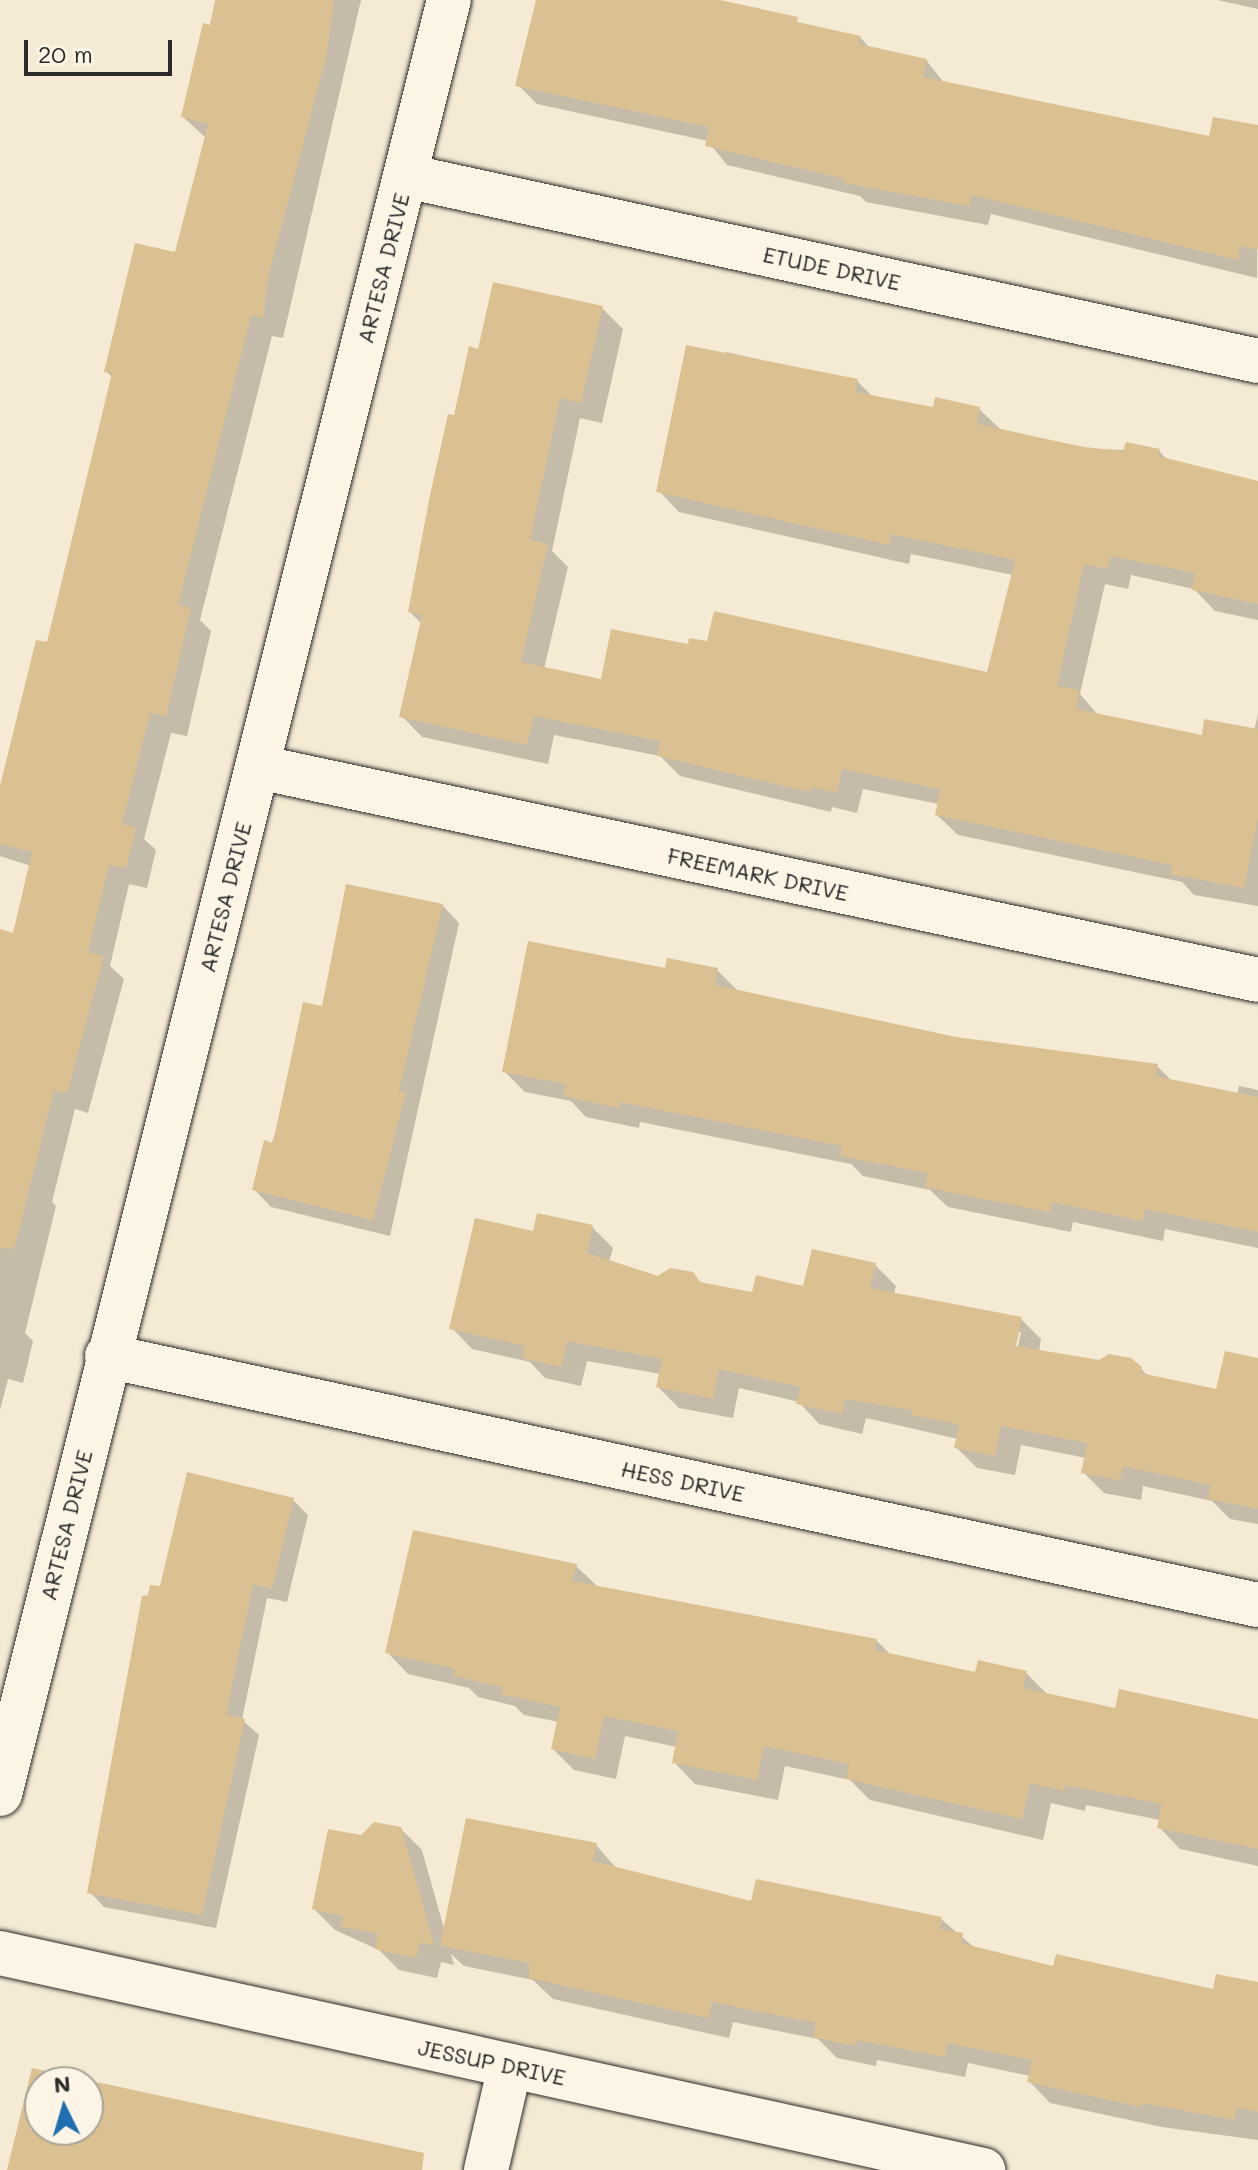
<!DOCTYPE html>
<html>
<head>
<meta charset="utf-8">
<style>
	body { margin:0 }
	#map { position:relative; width:1258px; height:2170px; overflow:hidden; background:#f5ebd4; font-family:Mali,sans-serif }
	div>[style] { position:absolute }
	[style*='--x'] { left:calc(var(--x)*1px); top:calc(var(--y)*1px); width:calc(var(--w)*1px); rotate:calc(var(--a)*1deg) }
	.shadow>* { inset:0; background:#0003 }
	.building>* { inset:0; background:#dbc191 }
	.roads { filter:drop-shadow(0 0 2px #2b2b2b) drop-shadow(0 0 2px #2b2b2b) }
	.minor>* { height:44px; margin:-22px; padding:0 22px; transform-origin:22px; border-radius:22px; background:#fcf5e5 }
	span { translate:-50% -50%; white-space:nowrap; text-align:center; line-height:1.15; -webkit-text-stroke:6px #fcf5e5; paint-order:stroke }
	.street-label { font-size:22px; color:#2b2b2b }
	.north { position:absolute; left:24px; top:2066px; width:80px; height:80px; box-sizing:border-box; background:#fcf5e5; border:2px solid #a8a49b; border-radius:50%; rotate:355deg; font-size:22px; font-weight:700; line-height:32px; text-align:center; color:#2b2b2b }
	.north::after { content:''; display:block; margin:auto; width:28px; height:36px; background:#1f6fb2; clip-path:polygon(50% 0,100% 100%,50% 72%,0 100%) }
	.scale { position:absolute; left:24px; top:40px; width:148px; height:36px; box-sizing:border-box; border:4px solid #2b2b2b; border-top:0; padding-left:10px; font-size:24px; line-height:28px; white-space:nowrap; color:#2b2b2b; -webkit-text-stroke:6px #fcf5e5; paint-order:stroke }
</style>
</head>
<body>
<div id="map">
	<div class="shadow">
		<i style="clip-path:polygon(217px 0,361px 0,283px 338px,272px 336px,200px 620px,211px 631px,187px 736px,171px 733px,144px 839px,156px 850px,147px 888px,129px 884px,110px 966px,124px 979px,88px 1113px,75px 1109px,52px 1202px,56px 1206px,25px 1333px,33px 1341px,23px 1383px,8px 1379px,0 1410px,0 931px,15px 935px,31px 866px,0 856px,0 795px,48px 645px,113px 378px,106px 371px,177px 255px,206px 138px,183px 117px)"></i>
		<i style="clip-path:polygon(538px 0,704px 0,860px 37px,871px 49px,926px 60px,945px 84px,1210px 139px,1258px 127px,1257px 278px,991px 214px,988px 225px,866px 202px,860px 196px,727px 165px,708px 141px,537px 104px,518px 85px)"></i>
		<i style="clip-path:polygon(1217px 0,1258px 0,1258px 9px)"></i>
		<i style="clip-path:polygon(602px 308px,623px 329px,602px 423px,580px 418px,552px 551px,568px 567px,544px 669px,602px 682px,689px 647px,989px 674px,1013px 575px,911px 554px,909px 564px,679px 512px,659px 491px,726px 352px,857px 381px,874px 398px,935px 410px,979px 409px,1000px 429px,1084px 449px,1159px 451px,1168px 461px,1258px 482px,1258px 620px,1215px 611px,1194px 589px,1131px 575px,1128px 589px,1105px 584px,1080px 694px,1099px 716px,1204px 737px,1254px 731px,1258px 714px,1258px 906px,1194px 895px,1182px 882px,958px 835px,937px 815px,939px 804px,863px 789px,857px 813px,832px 807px,831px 812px,680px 776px,660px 756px,554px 735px,548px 764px,422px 737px,402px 716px,422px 624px,410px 612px,456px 417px,480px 351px)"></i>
		<i style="clip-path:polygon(442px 905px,459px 923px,390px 1236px,271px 1207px,254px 1189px,323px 1009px)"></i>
		<i style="clip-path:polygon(667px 970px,717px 970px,739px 992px,956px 1039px,1157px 1066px,1173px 1082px,1237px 1095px,1239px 1086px,1258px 1090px,1258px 1248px,1165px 1229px,1163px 1241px,1073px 1222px,1071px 1232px,948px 1207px,930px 1190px,863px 1176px,851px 1164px,640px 1122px,639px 1128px,586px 1117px,571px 1101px,525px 1092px,504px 1071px)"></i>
		<i style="clip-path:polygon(evenodd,592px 1227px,613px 1248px,609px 1262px,659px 1278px,692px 1274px,702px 1284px,754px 1294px,805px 1288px,875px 1265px,896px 1286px,894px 1294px,1021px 1319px,1041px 1339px,1039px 1352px,1141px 1369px,1149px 1377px,1218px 1392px,1258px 1360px,1258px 1524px,1230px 1519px,1212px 1501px,1143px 1486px,1141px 1500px,1104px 1493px,1083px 1472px,1086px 1458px,1021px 1445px,1015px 1475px,977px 1468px,956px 1447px,958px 1439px,866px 1418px,862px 1434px,819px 1424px,799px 1402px,739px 1388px,733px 1418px,679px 1408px,658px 1387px,661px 1374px,587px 1361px,581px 1386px,545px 1378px,530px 1362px,472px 1349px,452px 1328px,534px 1234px,592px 1227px,1017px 1332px,1021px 1332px,1016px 1356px,1012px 1355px,1017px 1332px)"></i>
		<i style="clip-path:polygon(293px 1500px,308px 1515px,287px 1602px,267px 1598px,242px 1720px,259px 1735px,216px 1928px,104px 1907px,90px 1892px,161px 1589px)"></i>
		<i style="clip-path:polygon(576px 1566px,598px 1587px,876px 1640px,892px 1656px,977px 1674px,1026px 1673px,1047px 1694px,1116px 1710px,1258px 1720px,1258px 1866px,1180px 1849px,1159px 1827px,1160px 1820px,1086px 1805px,1085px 1811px,1051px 1803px,1043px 1840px,870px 1800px,850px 1780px,785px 1766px,778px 1800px,695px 1784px,674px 1762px,677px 1747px,625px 1736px,616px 1779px,574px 1770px,553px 1749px,559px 1722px,524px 1715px,515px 1706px,478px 1697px,469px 1688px,408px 1674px,387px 1652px)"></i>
		<i style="clip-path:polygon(400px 1828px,422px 1850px,445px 1932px,596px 1845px,617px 1869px,752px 1903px,941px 1919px,976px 1949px,1055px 1969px,1215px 1991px,1258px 1984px,1258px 2140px,1162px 2127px,1050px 2103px,1029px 2081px,1030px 2076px,968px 2063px,965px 2077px,877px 2060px,876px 2066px,837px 2058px,818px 2039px,733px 2022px,729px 2038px,553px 1999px,533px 1980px,464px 1966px,451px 1954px,454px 1965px,441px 1962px,437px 1978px,399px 1970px,379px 1950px,335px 1930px,314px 1909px,361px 1837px)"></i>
	</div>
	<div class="building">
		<i style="clip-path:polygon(215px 0,334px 0,327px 53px,269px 274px,263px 318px,251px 316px,178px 605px,191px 608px,166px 716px,150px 713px,122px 824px,136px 828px,126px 868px,109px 865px,88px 952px,104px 956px,67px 1093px,54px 1090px,14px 1249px,0 1248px,0 929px,13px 933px,32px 852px,0 844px,0 786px,36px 640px,47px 642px,112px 373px,104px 372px,135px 243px,175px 252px,208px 124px,181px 117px,203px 23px,210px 25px)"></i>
		<i style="clip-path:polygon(536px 0,720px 0,798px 17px,797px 22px,861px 36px,859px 44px,927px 59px,923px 77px,1209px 136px,1213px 117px,1258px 125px,1258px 250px,1240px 246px,1238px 260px,972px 195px,969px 206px,844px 183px,845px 179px,705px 146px,709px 127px,515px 86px)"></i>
		<i style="clip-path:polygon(493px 282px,603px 306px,581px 403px,560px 398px,530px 540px,548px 544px,521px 662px,601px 679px,611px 629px,688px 644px,689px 638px,707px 641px,714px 611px,987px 672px,1015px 560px,891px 534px,889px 545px,656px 492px,686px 345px,858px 379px,855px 392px,933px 407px,935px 397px,980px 407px,977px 424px,1084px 447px,1123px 451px,1126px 442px,1160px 449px,1158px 456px,1258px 481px,1258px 604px,1192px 590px,1195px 573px,1111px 556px,1107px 569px,1084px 564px,1057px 686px,1079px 690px,1076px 709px,1202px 735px,1204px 719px,1258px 729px,1258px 817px,1244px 888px,1171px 874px,1172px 865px,935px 815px,940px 789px,842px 769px,837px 793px,811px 787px,810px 792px,657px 756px,660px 741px,534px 716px,527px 745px,399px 717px,422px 615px,408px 612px,429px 500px,448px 414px,454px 415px,469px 346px,478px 349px)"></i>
		<i style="clip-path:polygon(346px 884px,443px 904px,399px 1091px,406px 1092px,373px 1220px,252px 1190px,264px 1140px,273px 1143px,303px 1002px,322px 1006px)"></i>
		<i style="clip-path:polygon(528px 941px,665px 968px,667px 958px,718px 968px,715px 985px,956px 1037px,1158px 1064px,1155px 1076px,1258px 1097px,1258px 1232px,1145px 1209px,1142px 1221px,1052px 1202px,1050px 1212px,983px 1199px,925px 1187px,928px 1173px,840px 1156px,842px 1146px,620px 1102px,619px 1108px,563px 1096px,566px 1084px,502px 1072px)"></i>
		<i style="clip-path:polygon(537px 1213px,593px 1225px,587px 1253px,658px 1276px,670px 1268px,693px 1272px,700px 1282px,752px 1292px,756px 1275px,803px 1286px,812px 1249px,876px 1263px,870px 1288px,1022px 1317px,1016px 1346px,1099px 1360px,1109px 1354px,1131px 1358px,1142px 1367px,1141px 1373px,1216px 1389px,1225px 1351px,1258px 1358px,1258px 1509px,1207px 1499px,1211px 1485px,1123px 1466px,1120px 1480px,1081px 1473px,1087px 1443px,1001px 1426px,995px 1456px,954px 1448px,959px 1424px,912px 1415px,912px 1410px,845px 1399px,842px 1414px,796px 1404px,801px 1387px,719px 1369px,713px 1399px,656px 1387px,662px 1359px,567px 1341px,561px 1367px,522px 1358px,525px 1346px,449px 1329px,475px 1218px,533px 1231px)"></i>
		<i style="clip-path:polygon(187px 1472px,294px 1498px,272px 1589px,253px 1584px,226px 1715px,245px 1719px,202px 1915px,87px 1893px,142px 1596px,148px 1595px,150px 1585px,160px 1586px)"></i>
		<i style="clip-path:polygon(413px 1530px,577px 1564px,572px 1581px,877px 1639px,875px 1650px,975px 1672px,978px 1660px,1027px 1671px,1023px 1688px,1115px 1708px,1119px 1689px,1258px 1719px,1258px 1849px,1157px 1828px,1162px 1804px,1065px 1785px,1064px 1791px,1030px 1783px,1022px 1819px,846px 1779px,849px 1764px,764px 1746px,757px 1780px,672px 1763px,678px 1731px,604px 1716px,595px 1759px,551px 1749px,560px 1707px,501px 1694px,502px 1687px,454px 1676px,455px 1669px,385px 1653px)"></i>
		<i style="clip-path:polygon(466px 1818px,597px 1843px,593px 1861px,751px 1901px,756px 1879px,942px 1917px,940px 1929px,963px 1933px,961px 1943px,1053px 1966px,1056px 1954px,1213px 1989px,1216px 1974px,1258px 1982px,1258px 2112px,1237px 2108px,1234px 2120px,1142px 2103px,1141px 2107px,1027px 2082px,1032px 2060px,947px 2043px,945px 2057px,856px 2040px,855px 2046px,813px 2037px,816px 2023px,712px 2002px,708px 2018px,529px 1978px,529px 1963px,440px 1946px)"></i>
		<i style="clip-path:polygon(374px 1822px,401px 1827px,434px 1945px,420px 1942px,416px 1958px,375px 1949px,378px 1934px,340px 1926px,343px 1916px,312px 1909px,328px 1829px,361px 1835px)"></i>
		<i style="clip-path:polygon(evenodd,32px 2068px,424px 2153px,422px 2170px,7px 2170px,32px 2068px,40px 2082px,88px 2082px,88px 2130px,40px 2130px,40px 2082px)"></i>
	</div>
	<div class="roads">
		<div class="minor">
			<i style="--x:406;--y:176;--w:872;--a:12.25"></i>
			<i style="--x:258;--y:767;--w:1022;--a:12.02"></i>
			<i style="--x:107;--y:1356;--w:1178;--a:12.21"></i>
			<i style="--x:0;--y:1794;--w:1849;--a:-75.95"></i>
			<i style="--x:0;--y:1953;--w:1007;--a:12.45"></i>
			<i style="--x:486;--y:2170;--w:107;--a:-77"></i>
		</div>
	</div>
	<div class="street-label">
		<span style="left:383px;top:268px;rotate:-76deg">ARTESA DRIVE</span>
		<span style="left:832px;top:268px;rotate:12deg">ETUDE DRIVE</span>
		<span style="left:758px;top:874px;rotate:12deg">FREEMARK DRIVE</span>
		<span style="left:225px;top:897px;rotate:-76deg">ARTESA DRIVE</span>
		<span style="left:683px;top:1481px;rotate:12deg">HESS DRIVE</span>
		<span style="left:66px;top:1525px;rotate:-76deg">ARTESA DRIVE</span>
		<span style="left:492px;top:2062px;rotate:12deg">JESSUP DRIVE</span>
	</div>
	<div class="north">N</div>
	<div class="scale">20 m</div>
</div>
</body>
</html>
